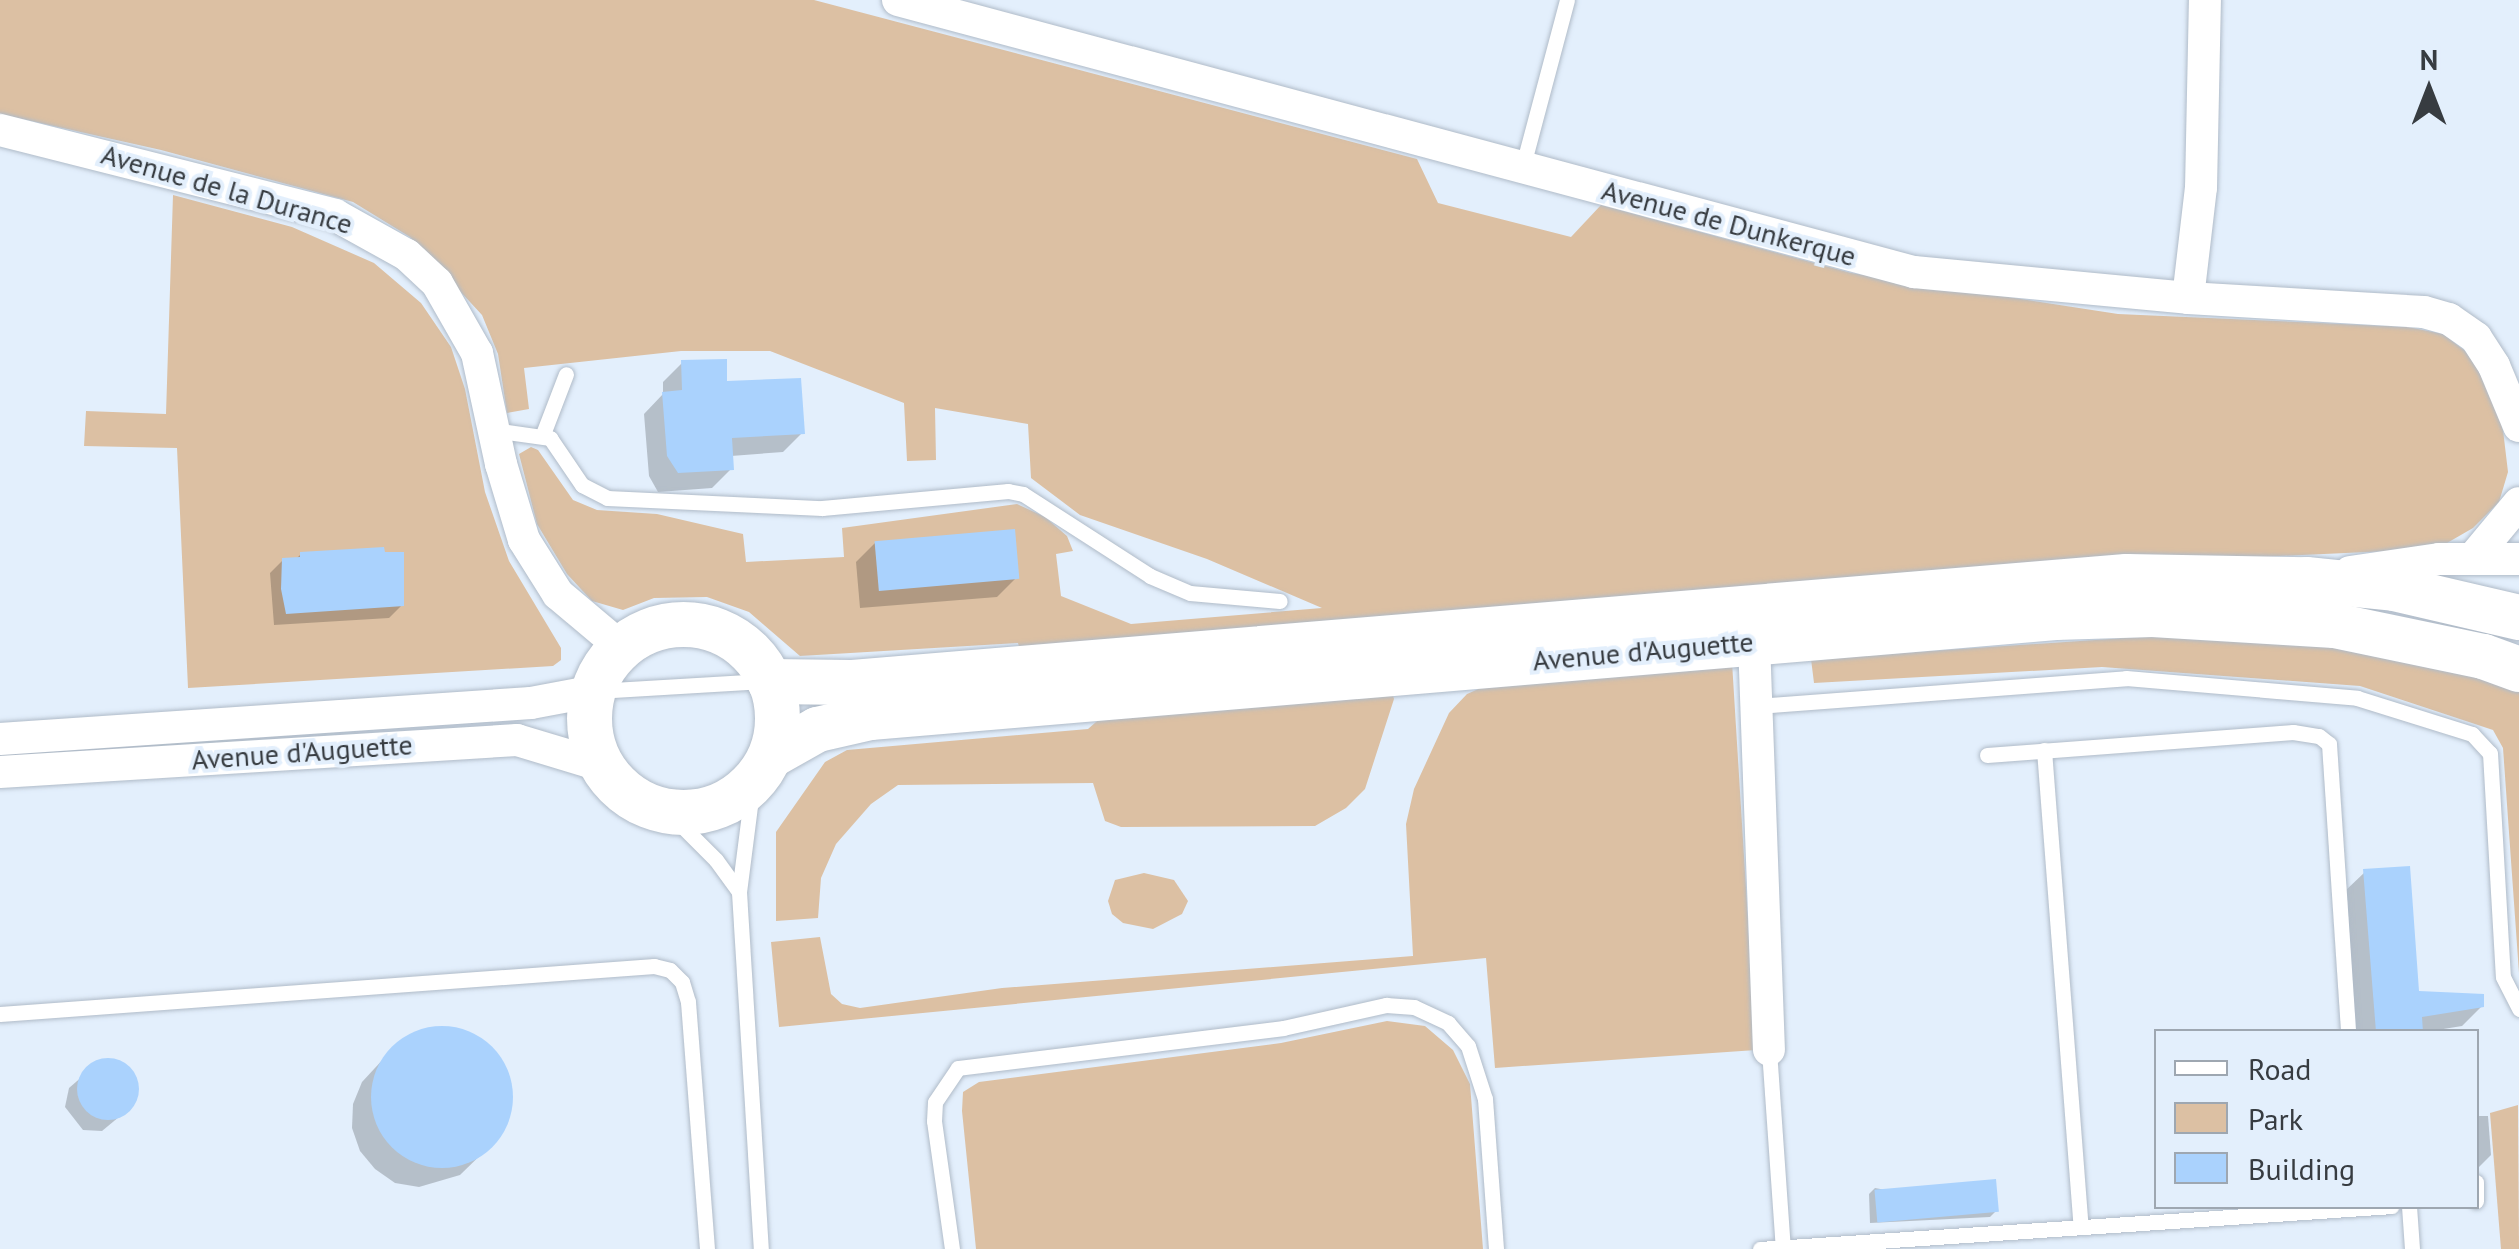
<!DOCTYPE html>
<html>
<head>
<meta charset="utf-8">
<style>
	body { margin:0 }
	#map { position:relative; width:2519px; height:1249px; overflow:hidden; background:#e3effc; font-family:"PT Sans",sans-serif }
	div>[style] { position:absolute }
	[style*='--x'] { left:calc(var(--x)*1px); top:calc(var(--y)*1px); width:calc(var(--w)*1px); rotate:calc(var(--a)*1deg) }
	.green>* { inset:0; background:#dcc0a3 }
	.shadow>* { inset:0; background:#0003 }
	.building>* { inset:0; background:#aad2fd; transform-origin:0 0 }
	.round { border-radius:50% }
	.roads { filter:drop-shadow(0 0 2px #b0bbc8) drop-shadow(0 0 2px #b0bbc8) }
	.lane>* { height:15px; margin:-7.5px; padding:0 7.5px; transform-origin:7.5px; border-radius:7.5px; background:#fff }
	.street>* { height:32px; margin:-16px; padding:0 16px; transform-origin:16px; border-radius:16px; background:#fff }
	.secondary>* { height:45px; margin:-22.5px; padding:0 22.5px; transform-origin:22.5px; border-radius:22.5px; background:#fff }
	.secondary>.ring { margin:-22.5px; padding:0; box-sizing:content-box; background:none; border:45px solid #fff; border-radius:50% }
	span { translate:-50% -50%; white-space:nowrap; text-align:center; line-height:1.15; -webkit-text-stroke:8px #e3effc; paint-order:stroke }
	.street-label { font-size:28px; color:#373c41 }
	.legend { position:absolute; left:2154px; top:1029px; width:325px; height:180px; box-sizing:border-box; background:#e3effc; border:2px solid #9ea7b1; margin:0; padding:12px 18px; list-style:none; font-size:30px; color:#373c41 }
	.legend li { display:flex; align-items:center; gap:20px; height:50px }
	.legend b { width:50px; border:2px solid #9ea7b1 }
	.north { position:absolute; left:2379px; top:40px; width:100px; height:100px; -webkit-text-stroke:8px #e3effc; paint-order:stroke; rotate:0deg; font-size:28px; font-weight:700; line-height:40px; text-align:center; color:#373c41 }
	.north::after { content:''; display:block; margin:auto; width:35px; height:45px; background:#373c41; clip-path:polygon(50% 0,100% 100%,50% 72%,0 100%) }
</style>
</head>
<body>
<div id="map">
	<div class="green">
		<i style="clip-path:polygon(0 0,814px 0,1417px 159px,1438px 203px,1571px 237px,1601px 205px,1851px 273px,2118px 314px,2408px 327px,2443px 334px,2469px 354px,2492px 394px,2503px 430px,2508px 472px,2499px 502px,2473px 528px,2447px 543px,2411px 550px,2279px 556px,1020px 651px,1018px 643px,800px 656px,749px 612px,707px 597px,654px 598px,623px 610px,592px 601px,567px 574px,537px 524px,519px 454px,531px 447px,538px 450px,573px 500px,597px 510px,657px 514px,743px 534px,746px 562px,844px 557px,842px 528px,1017px 504px,1045px 517px,1067px 536px,1073px 551px,1056px 554px,1061px 596px,1131px 624px,1322px 608px,1207px 559px,1080px 515px,1031px 478px,1028px 424px,935px 408px,936px 460px,907px 461px,904px 403px,770px 351px,681px 351px,524px 368px,529px 409px,507px 413px,498px 354px,482px 315px,410px 237px,353px 202px,161px 150px,0 114px)"></i>
		<i style="clip-path:polygon(173px 195px,292px 227px,374px 263px,421px 303px,451px 347px,465px 389px,485px 492px,509px 561px,561px 648px,561px 660px,553px 666px,188px 688px,177px 448px,84px 446px,86px 411px,166px 414px)"></i>
		<i style="clip-path:polygon(2267px 636px,2378px 646px,2519px 685px,2519px 973px,2503px 748px,2493px 730px,2360px 686px,2102px 667px,1814px 683px,1811px 659px,2140px 637px)"></i>
		<i style="clip-path:polygon(1732px 662px,1756px 1050px,1495px 1068px,1486px 958px,779px 1027px,771px 942px,820px 937px,831px 994px,842px 1004px,860px 1008px,1002px 988px,1413px 956px,1406px 824px,1414px 789px,1449px 713px,1467px 694px,1492px 683px)"></i>
		<i style="clip-path:polygon(1392px 692px,1394px 699px,1365px 789px,1346px 808px,1315px 826px,1121px 827px,1105px 821px,1093px 783px,898px 785px,871px 804px,836px 844px,821px 878px,818px 918px,776px 921px,776px 832px,825px 762px,847px 750px,1088px 729px,1104px 715px)"></i>
		<i style="clip-path:polygon(1144px 873px,1174px 880px,1188px 901px,1182px 914px,1153px 929px,1123px 923px,1112px 914px,1108px 901px,1115px 880px)"></i>
		<i style="clip-path:polygon(1387px 1021px,1425px 1026px,1453px 1050px,1470px 1084px,1483px 1249px,976px 1249px,962px 1111px,963px 1092px,979px 1082px,1281px 1043px)"></i>
		<i style="clip-path:polygon(2518px 1105px,2519px 1249px,2501px 1249px,2490px 1113px)"></i>
	</div>
	<div class="shadow">
		<i style="clip-path:polygon(682px 363px,725px 383px,802px 433px,783px 452px,731px 456px,731px 469px,712px 488px,658px 492px,649px 476px,644px 414px,663px 394px,663px 382px)"></i>
		<i style="clip-path:polygon(875px 543px,1016px 578px,997px 597px,860px 608px,856px 562px)"></i>
		<i style="clip-path:polygon(301px 554px,383px 555px,402px 605px,389px 618px,274px 625px,270px 573px,283px 560px,295px 560px)"></i>
		<i style="clip-path:polygon(2365px 872px,2417px 993px,2482px 1006px,2462px 1026px,2425px 1032px,2356px 1032px,2345px 891px)"></i>
		<i style="clip-path:polygon(444px 1028px,484px 1042px,508px 1078px,511px 1099px,496px 1140px,460px 1175px,419px 1187px,395px 1183px,375px 1169px,360px 1151px,352px 1128px,353px 1104px,362px 1082px,399px 1042px,420px 1032px)"></i>
		<i style="clip-path:polygon(99px 1062px,118px 1062px,136px 1081px,131px 1107px,102px 1131px,83px 1130px,65px 1107px,69px 1088px)"></i>
		<i style="clip-path:polygon(2476px 1116px,2488px 1116px,2491px 1155px,2476px 1170px)"></i>
		<i style="clip-path:polygon(1875px 1188px,1996px 1211px,1990px 1217px,1870px 1223px,1869px 1194px)"></i>
	</div>
	<div class="building">
		<i style="clip-path:polygon(727px 359px,727px 381px,801px 378px,805px 434px,732px 438px,734px 470px,678px 473px,667px 456px,662px 392px,682px 390px,681px 360px)"></i>
		<i style="left:1015px;top:529px;width:50px;height:141px;rotate:85deg"></i>
		<i style="clip-path:polygon(384px 547px,385px 552px,404px 552px,404px 606px,286px 614px,281px 589px,282px 558px,300px 557px,300px 552px)"></i>
		<i style="clip-path:polygon(2410px 866px,2419px 991px,2484px 994px,2484px 1007px,2422px 1017px,2423px 1032px,2376px 1032px,2363px 869px)"></i>
		<i class="round" style="left:371px;top:1026px;width:142px;height:142px"></i>
		<i class="round" style="left:77px;top:1058px;width:62px;height:62px"></i>
		<i style="left:1996px;top:1179px;width:33px;height:122px;rotate:85deg"></i>
	</div>
	<div class="roads">
		<div class="lane">
			<i style="--x:1522;--y:169;--w:175;--a:-75.1"></i>
			<i style="--x:493;--y:430;--w:58;--a:8"></i>
			<i style="--x:550;--y:438;--w:57;--a:55.8"></i>
			<i style="--x:582;--y:485;--w:28;--a:27"></i>
			<i style="--x:607;--y:498;--w:215;--a:2.7"></i>
			<i style="--x:822;--y:508;--w:187;--a:-5.2"></i>
			<i style="--x:1008;--y:491;--w:15;--a:11"></i>
			<i style="--x:1023;--y:494;--w:151;--a:32.8"></i>
			<i style="--x:1150;--y:576;--w:43;--a:23"></i>
			<i style="--x:1190;--y:593;--w:90;--a:5.1"></i>
			<i style="--x:543;--y:434;--w:64;--a:-69"></i>
			<i style="--x:595;--y:691;--w:170;--a:-3.4"></i>
			<i style="--x:1757;--y:706;--w:370;--a:-4.3"></i>
			<i style="--x:2126;--y:678;--w:232;--a:4.9"></i>
			<i style="--x:2357;--y:698;--w:121;--a:17.4"></i>
			<i style="--x:2472;--y:734;--w:26;--a:47"></i>
			<i style="--x:2490;--y:753;--w:224;--a:86.7"></i>
			<i style="--x:2503;--y:977;--w:36;--a:63"></i>
			<i style="--x:2044;--y:750;--w:478;--a:85.6"></i>
			<i style="--x:1987;--y:755;--w:307;--a:-4.3"></i>
			<i style="--x:2293;--y:732;--w:26;--a:9"></i>
			<i style="--x:2319;--y:736;--w:13;--a:39"></i>
			<i style="--x:2329;--y:744;--w:289;--a:86.2"></i>
			<i style="--x:669;--y:813;--w:66;--a:45"></i>
			<i style="--x:716;--y:860;--w:39;--a:54"></i>
			<i style="--x:739;--y:892;--w:110;--a:-82.7"></i>
			<i style="--x:739;--y:892;--w:358;--a:86.5"></i>
			<i style="--x:0;--y:1014;--w:656;--a:-4.2"></i>
			<i style="--x:654;--y:966;--w:16;--a:14"></i>
			<i style="--x:670;--y:970;--w:17;--a:45"></i>
			<i style="--x:682;--y:982;--w:21;--a:73"></i>
			<i style="--x:688;--y:1002;--w:248;--a:85.6"></i>
			<i style="--x:1769;--y:1050;--w:198;--a:86"></i>
			<i style="--x:2476;--y:1182;--w:19;--a:90"></i>
			<i style="--x:2409;--y:1206;--w:43;--a:86"></i>
			<i style="--x:952;--y:1249;--w:129;--a:-98"></i>
			<i style="--x:934;--y:1121;--w:19;--a:-87"></i>
			<i style="--x:935;--y:1102;--w:41;--a:-55.9"></i>
			<i style="--x:958;--y:1068;--w:327;--a:-7"></i>
			<i style="--x:1283;--y:1028;--w:106;--a:-12.6"></i>
			<i style="--x:1386;--y:1005;--w:28;--a:4"></i>
			<i style="--x:1414;--y:1007;--w:38;--a:25"></i>
			<i style="--x:1448;--y:1023;--w:30;--a:49"></i>
			<i style="--x:1468;--y:1046;--w:56;--a:72.2"></i>
			<i style="--x:1485;--y:1099;--w:150;--a:85.8"></i>
			<i style="--x:1760;--y:1249;--w:633;--a:-3.89"></i>
		</div>
		<div class="street">
			<i style="--x:898;--y:0;--w:1052;--a:14.99"></i>
			<i style="--x:1914;--y:272;--w:275;--a:5.4"></i>
			<i style="--x:2188;--y:298;--w:236;--a:3.4"></i>
			<i style="--x:2424;--y:312;--w:26;--a:16"></i>
			<i style="--x:2449;--y:319;--w:33;--a:35"></i>
			<i style="--x:2476;--y:338;--w:33;--a:57"></i>
			<i style="--x:2494;--y:366;--w:65;--a:67.4"></i>
			<i style="--x:0;--y:130;--w:346;--a:14.2"></i>
			<i style="--x:335;--y:215;--w:82;--a:29.1"></i>
			<i style="--x:407;--y:255;--w:41;--a:43"></i>
			<i style="--x:437;--y:283;--w:81;--a:60.3"></i>
			<i style="--x:477;--y:353;--w:114;--a:77.8"></i>
			<i style="--x:501;--y:464;--w:79;--a:73.2"></i>
			<i style="--x:524;--y:540;--w:64;--a:57.8"></i>
			<i style="--x:558;--y:594;--w:82;--a:40.1"></i>
			<i style="--x:2188;--y:298;--w:111;--a:-83.3"></i>
			<i style="--x:2201;--y:188;--w:188;--a:-88.8"></i>
			<i style="--x:2474;--y:557;--w:70;--a:-50.2"></i>
			<i style="--x:2350;--y:572;--w:90;--a:-8.3"></i>
			<i style="--x:2439;--y:559;--w:80;--a:0"></i>
			<i style="--x:1754;--y:642;--w:408;--a:87.9"></i>
			<i style="--x:0;--y:739;--w:532;--a:-3.88"></i>
			<i style="--x:531;--y:703;--w:65;--a:-10.6"></i>
			<i style="--x:0;--y:772;--w:518;--a:-3.54"></i>
			<i style="--x:517;--y:740;--w:87;--a:16.8"></i>
		</div>
		<div class="secondary">
			<i class="ring" style="left:589px;top:624px;width:143px;height:143px"></i>
			<i style="--x:769;--y:681;--w:83;--a:0.7"></i>
			<i style="--x:852;--y:682;--w:1278;--a:-4.76"></i>
			<i style="--x:2126;--y:576;--w:180;--a:1"></i>
			<i style="--x:2306;--y:579;--w:88;--a:5.8"></i>
			<i style="--x:2394;--y:588;--w:128;--a:13.1"></i>
			<i style="--x:771;--y:755;--w:53;--a:-29.5"></i>
			<i style="--x:817;--y:729;--w:54;--a:-12.8"></i>
			<i style="--x:870;--y:717;--w:1189;--a:-4.82"></i>
			<i style="--x:2055;--y:617;--w:97;--a:-1.8"></i>
			<i style="--x:2152;--y:614;--w:182;--a:3.5"></i>
			<i style="--x:2334;--y:625;--w:152;--a:11.8"></i>
			<i style="--x:2483;--y:656;--w:38;--a:20"></i>
		</div>
	</div>
	<div class="street-label">
		<span style="left:227px;top:189px;rotate:16deg">Avenue de la Durance</span>
		<span style="left:1729px;top:223px;rotate:15deg">Avenue de Dunkerque</span>
		<span style="left:1643px;top:651px;rotate:-5deg">Avenue d'Auguette</span>
		<span style="left:302px;top:752px;rotate:-4deg">Avenue d'Auguette</span>
	</div>
	<ul class="legend">
	<li><b style="height:12px;background:#fff"></b>Road</li>
	<li><b style="height:28px;background:#dcc0a3"></b>Park</li>
	<li><b style="height:28px;background:#aad2fd"></b>Building</li>
	</ul>
	<div class="north">N</div>
</div>
</body>
</html>
